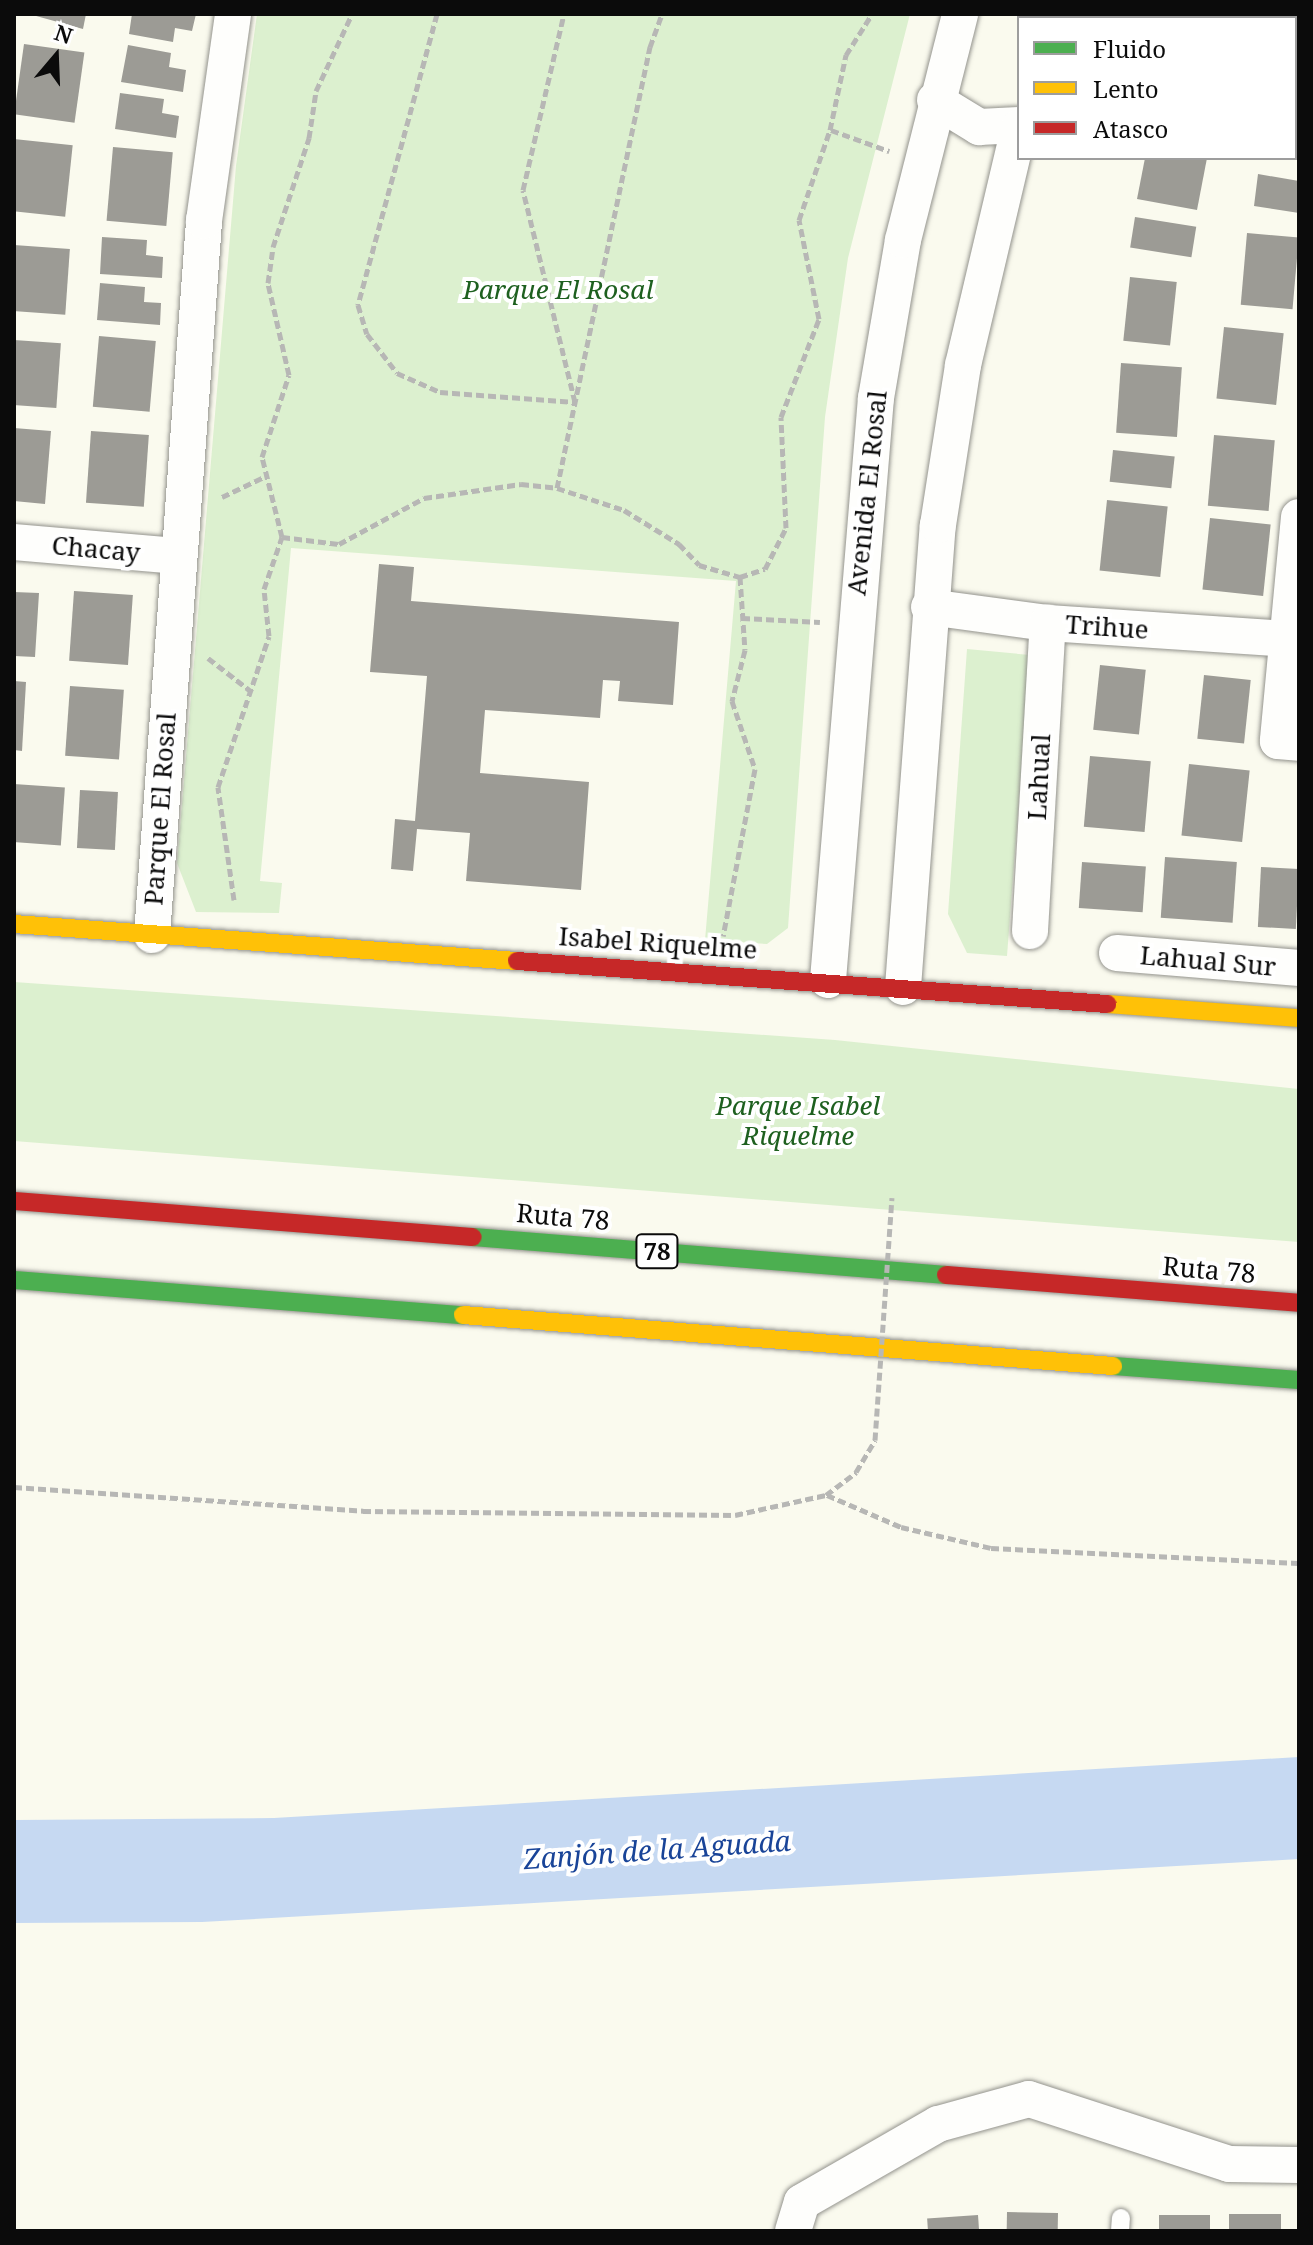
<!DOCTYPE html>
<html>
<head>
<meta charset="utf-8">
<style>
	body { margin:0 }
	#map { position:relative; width:1313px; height:2245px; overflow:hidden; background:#fafaee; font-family:"Noto Serif",serif }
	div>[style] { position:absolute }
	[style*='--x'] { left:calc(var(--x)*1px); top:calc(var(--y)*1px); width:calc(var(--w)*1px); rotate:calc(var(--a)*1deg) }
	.green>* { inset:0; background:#dcf0cf }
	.water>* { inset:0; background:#c6d9f2 }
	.building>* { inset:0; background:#9c9b95; transform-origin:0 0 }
	.path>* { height:5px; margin-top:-2.5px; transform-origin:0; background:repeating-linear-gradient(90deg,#b7b7b5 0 8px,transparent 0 12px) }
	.roads { filter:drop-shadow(0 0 2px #93938d) drop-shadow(0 0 2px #93938d) }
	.lane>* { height:18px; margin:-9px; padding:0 9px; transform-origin:9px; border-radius:9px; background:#fefefc }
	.street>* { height:36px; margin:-18px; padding:0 18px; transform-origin:18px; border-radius:18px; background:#fefefc }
	.fast>* { height:18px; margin:-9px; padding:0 9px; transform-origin:9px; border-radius:9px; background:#4caf50 }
	.slow>* { height:18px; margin:-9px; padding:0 9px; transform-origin:9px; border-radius:9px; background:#ffc107 }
	.jam>* { height:18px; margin:-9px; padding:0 9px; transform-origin:9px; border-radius:9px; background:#c62828 }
	.path-bridge>* { height:5px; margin-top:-2.5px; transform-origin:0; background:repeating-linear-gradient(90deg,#b7b7b5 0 8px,transparent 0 12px) }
	span { translate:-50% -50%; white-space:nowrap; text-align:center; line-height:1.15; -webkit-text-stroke:8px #fff; paint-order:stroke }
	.shield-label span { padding:2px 6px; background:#fff; border:2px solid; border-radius:6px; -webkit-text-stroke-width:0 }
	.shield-label { font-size:24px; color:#0b0b0b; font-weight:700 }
	.park-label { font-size:26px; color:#1e601f; font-style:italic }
	.street-label { font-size:26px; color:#0b0b0b }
	.water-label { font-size:28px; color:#194498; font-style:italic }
	.frame { position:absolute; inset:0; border:16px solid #0b0b0b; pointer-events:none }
	.legend { position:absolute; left:1017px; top:16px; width:280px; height:144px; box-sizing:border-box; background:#fff; border:2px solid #9d9d9d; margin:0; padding:10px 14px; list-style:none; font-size:24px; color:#0b0b0b }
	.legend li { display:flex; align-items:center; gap:16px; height:40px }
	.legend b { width:40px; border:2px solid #9d9d9d }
	.north { position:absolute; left:16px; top:16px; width:80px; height:80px; -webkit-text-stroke:6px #fff; paint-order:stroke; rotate:19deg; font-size:22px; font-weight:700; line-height:32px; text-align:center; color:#0b0b0b }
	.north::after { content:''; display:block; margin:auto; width:28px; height:36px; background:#0b0b0b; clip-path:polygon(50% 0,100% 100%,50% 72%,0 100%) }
</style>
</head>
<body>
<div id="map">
	<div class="green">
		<i style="clip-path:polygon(257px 14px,910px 14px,848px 258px,825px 417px,788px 928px,767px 944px,705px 940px,736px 581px,291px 548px,260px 881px,282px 883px,279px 913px,196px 912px,177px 863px,236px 166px)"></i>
		<i style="clip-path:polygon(967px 649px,1030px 655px,1007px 956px,967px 953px,948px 914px)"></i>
		<i style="clip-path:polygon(14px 982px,835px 1040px,1299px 1089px,1299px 1242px,14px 1141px)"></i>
	</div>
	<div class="water">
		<i style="clip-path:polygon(1299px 1757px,1299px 1859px,202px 1922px,14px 1923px,14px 1820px,274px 1818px)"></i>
	</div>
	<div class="building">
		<i style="clip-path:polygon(29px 14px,86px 14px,83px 29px)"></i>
		<i style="clip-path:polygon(132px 14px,196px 14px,192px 31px,175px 28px,173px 42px,129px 34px)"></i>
		<i style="clip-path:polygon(1177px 14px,1225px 14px,1177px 18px)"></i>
		<i style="left:1295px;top:28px;width:4px;height:75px;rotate:14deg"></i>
		<i style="left:24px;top:44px;width:61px;height:71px;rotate:8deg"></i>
		<i style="clip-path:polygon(128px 45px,171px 53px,169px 67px,186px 70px,183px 92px,121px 82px)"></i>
		<i style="clip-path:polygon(120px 93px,164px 99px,162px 113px,179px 116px,176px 138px,115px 129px)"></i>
		<i style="left:14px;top:139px;width:59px;height:72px;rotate:6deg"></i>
		<i style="left:113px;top:147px;width:60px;height:74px;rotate:5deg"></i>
		<i style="clip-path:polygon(1145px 158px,1207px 158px,1197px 210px,1137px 199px)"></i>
		<i style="clip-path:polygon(1258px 174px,1299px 181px,1299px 213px,1254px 206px)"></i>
		<i style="left:1135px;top:217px;width:62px;height:31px;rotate:9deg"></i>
		<i style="left:1247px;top:233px;width:52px;height:72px;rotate:5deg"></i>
		<i style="clip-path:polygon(102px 237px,147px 240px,146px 255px,163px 257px,162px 278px,100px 274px)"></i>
		<i style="left:14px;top:245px;width:56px;height:66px;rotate:4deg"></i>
		<i style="left:1130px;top:277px;width:47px;height:64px;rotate:6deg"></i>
		<i style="clip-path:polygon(100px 283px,145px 287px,144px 302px,161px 303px,160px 325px,97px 320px)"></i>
		<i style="left:1224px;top:327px;width:60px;height:72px;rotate:6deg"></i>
		<i style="left:99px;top:336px;width:57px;height:71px;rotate:5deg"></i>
		<i style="left:14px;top:340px;width:47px;height:65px;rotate:4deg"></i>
		<i style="left:1121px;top:363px;width:61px;height:70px;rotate:4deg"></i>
		<i style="clip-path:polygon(14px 428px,51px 431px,45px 504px,14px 501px)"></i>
		<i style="left:91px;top:431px;width:58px;height:72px;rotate:4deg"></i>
		<i style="left:1214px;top:435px;width:61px;height:71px;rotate:5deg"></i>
		<i style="left:1113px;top:450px;width:62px;height:32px;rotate:6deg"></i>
		<i style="left:1107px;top:500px;width:61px;height:71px;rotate:6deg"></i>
		<i style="left:1210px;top:518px;width:61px;height:72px;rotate:6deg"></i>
		<i style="clip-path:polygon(379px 564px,414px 567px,411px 601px,679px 622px,673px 705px,618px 701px,620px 681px,603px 680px,600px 718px,485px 710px,480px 773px,589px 782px,581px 890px,466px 881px,470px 833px,417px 829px,413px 871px,391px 869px,395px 819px,415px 821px,427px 676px,370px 672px)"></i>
		<i style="left:74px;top:591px;width:59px;height:70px;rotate:4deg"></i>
		<i style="clip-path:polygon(14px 592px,39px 593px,35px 657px,14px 656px)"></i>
		<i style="left:1100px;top:665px;width:46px;height:65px;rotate:6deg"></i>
		<i style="left:1204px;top:675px;width:47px;height:64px;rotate:6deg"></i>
		<i style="clip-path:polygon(14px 681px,26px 682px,22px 751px,14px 750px)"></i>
		<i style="left:70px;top:686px;width:54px;height:70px;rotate:4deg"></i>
		<i style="left:1090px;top:756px;width:61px;height:71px;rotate:5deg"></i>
		<i style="left:1189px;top:764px;width:61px;height:72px;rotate:6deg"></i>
		<i style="left:14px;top:784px;width:51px;height:58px;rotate:4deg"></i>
		<i style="left:80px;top:790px;width:38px;height:58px;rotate:3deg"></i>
		<i style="left:1165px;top:857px;width:72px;height:61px;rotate:4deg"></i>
		<i style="left:1082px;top:862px;width:64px;height:46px;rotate:4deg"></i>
		<i style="left:1261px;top:867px;width:38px;height:60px;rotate:3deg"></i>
		<i style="left:1007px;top:2212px;width:51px;height:19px;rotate:1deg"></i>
		<i style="left:1281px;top:2214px;width:17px;height:52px;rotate:90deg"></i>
		<i style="left:978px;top:2215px;width:16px;height:51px;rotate:86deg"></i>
		<i style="left:1210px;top:2215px;width:16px;height:51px;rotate:90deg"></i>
	</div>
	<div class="path">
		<i style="--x:437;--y:14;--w:302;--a:105.2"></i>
		<i style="--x:358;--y:305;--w:30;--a:73"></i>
		<i style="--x:367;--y:334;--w:49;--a:52.4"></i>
		<i style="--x:397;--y:373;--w:47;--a:23.8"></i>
		<i style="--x:440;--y:392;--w:135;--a:4.2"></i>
		<i style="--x:575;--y:402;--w:218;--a:-103.8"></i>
		<i style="--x:523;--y:190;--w:181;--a:-76.9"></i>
		<i style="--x:831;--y:130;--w:62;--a:19.9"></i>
		<i style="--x:557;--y:488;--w:451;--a:-78.1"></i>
		<i style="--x:650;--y:47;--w:35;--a:-70"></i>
		<i style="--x:222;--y:497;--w:51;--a:-25.6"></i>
		<i style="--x:282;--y:537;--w:57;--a:7"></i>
		<i style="--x:339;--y:544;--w:97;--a:-28.4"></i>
		<i style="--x:424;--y:498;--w:98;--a:-8.2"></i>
		<i style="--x:521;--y:484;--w:36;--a:6"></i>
		<i style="--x:557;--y:488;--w:71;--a:18.2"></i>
		<i style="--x:624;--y:510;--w:65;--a:31.7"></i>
		<i style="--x:679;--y:544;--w:29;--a:46"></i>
		<i style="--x:699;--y:565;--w:43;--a:16.3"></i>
		<i style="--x:740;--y:577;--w:73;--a:86.1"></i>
		<i style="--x:745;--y:650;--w:53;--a:104.3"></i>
		<i style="--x:732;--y:701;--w:72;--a:71.3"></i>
		<i style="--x:755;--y:769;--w:170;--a:100.8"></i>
		<i style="--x:740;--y:577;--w:26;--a:-18"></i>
		<i style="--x:765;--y:569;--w:46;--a:-62.9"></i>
		<i style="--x:786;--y:528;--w:111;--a:-92.6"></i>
		<i style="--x:781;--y:417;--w:105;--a:-68.8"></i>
		<i style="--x:819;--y:319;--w:101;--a:-101.4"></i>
		<i style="--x:799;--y:220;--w:95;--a:-71"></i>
		<i style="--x:830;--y:130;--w:77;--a:-78"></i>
		<i style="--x:846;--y:55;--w:49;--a:-57.6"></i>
		<i style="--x:742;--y:618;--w:78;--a:2.9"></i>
		<i style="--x:208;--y:658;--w:56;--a:37.7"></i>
		<i style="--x:234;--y:900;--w:114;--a:-98.1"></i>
		<i style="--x:218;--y:787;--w:159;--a:-71.3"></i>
		<i style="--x:269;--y:636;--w:47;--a:-96.1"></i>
		<i style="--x:264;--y:589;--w:55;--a:-70.9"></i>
		<i style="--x:282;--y:537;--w:82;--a:-104"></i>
		<i style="--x:262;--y:457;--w:86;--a:-71.8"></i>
		<i style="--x:289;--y:375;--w:94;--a:-102.9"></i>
		<i style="--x:268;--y:283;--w:36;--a:-82"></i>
		<i style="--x:273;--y:247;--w:115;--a:-71.7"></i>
		<i style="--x:309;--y:138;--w:48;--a:-81.5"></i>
		<i style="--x:316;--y:91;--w:85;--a:-64.9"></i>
		<i style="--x:14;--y:1487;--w:350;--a:3.9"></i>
		<i style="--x:363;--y:1511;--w:372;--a:0.6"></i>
		<i style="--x:735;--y:1515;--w:93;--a:-12.4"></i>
		<i style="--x:826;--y:1495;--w:38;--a:-37"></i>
		<i style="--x:856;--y:1472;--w:37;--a:-59"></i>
		<i style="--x:827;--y:1495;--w:81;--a:23.4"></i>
		<i style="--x:901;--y:1527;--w:92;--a:13.1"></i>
		<i style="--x:991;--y:1548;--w:308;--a:2.8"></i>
	</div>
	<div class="roads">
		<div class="lane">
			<i style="--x:1120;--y:2231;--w:13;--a:-86"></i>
		</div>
		<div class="street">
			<i style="--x:1054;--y:18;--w:4;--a:-76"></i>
			<i style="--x:935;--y:100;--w:52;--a:31.5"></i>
			<i style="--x:979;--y:127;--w:40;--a:-2.9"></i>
			<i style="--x:1299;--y:517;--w:225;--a:95.4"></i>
			<i style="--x:1278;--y:741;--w:21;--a:5"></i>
			<i style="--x:14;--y:542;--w:165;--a:4.9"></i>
			<i style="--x:929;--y:607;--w:120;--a:7.7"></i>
			<i style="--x:1048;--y:623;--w:239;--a:3.8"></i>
			<i style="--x:1030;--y:931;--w:309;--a:-86.7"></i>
			<i style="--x:152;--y:935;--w:716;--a:-85.83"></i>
			<i style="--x:204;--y:221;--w:209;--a:-82"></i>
			<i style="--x:1117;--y:953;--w:183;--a:4.7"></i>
			<i style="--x:828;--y:980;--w:584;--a:-85.29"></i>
			<i style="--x:876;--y:398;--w:160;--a:-80.3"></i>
			<i style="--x:903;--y:240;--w:233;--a:-75.8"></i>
			<i style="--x:903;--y:987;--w:463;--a:-85.7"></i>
			<i style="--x:938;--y:525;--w:162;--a:-81.1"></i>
			<i style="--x:963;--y:365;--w:244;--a:-76.7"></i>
			<i style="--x:793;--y:2231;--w:30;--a:-73"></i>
			<i style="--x:802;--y:2202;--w:157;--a:-29.8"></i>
			<i style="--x:938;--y:2124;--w:94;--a:-15.4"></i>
			<i style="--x:1029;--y:2099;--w:210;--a:18"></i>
			<i style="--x:1229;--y:2164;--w:70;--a:0.8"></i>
		</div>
		<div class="fast">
			<i style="--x:473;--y:1237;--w:475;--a:4.6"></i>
			<i style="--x:14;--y:1280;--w:450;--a:4.5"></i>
			<i style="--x:1113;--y:1366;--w:187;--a:4.3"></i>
		</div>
		<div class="slow">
			<i style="--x:14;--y:924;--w:504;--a:4.21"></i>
			<i style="--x:1107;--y:1004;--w:193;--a:4.2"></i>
			<i style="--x:463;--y:1315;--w:652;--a:4.49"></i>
		</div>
		<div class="jam">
			<i style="--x:517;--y:961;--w:592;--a:4.17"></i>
			<i style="--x:14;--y:1201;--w:460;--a:4.5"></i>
			<i style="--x:946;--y:1275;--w:354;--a:4.5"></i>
		</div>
	</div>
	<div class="path-bridge">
		<i style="--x:875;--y:1440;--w:243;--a:-86"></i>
	</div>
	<div class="shield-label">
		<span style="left:657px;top:1251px">78</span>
	</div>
	<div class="park-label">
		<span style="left:558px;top:290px">Parque El Rosal</span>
		<span style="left:798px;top:1121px">Parque Isabel<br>Riquelme</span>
	</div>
	<div class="street-label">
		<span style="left:867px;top:493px;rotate:-84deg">Avenida El Rosal</span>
		<span style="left:96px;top:549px;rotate:5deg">Chacay</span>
		<span style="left:1107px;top:627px;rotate:4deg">Trihue</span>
		<span style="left:1039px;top:777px;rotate:-87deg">Lahual</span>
		<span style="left:160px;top:809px;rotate:-86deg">Parque El Rosal</span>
		<span style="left:658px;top:943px;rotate:4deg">Isabel Riquelme</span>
		<span style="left:1208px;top:961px;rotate:5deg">Lahual Sur</span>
		<span style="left:563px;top:1217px;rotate:5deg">Ruta 78</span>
		<span style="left:1209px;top:1270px;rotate:5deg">Ruta 78</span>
	</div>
	<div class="water-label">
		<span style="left:657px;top:1849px;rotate:-4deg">Zanjón de la Aguada</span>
	</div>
	<div class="frame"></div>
	<ul class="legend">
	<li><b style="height:10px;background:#4caf50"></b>Fluido</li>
	<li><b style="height:10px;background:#ffc107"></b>Lento</li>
	<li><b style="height:10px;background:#c62828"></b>Atasco</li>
	</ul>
	<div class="north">N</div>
</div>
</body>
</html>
